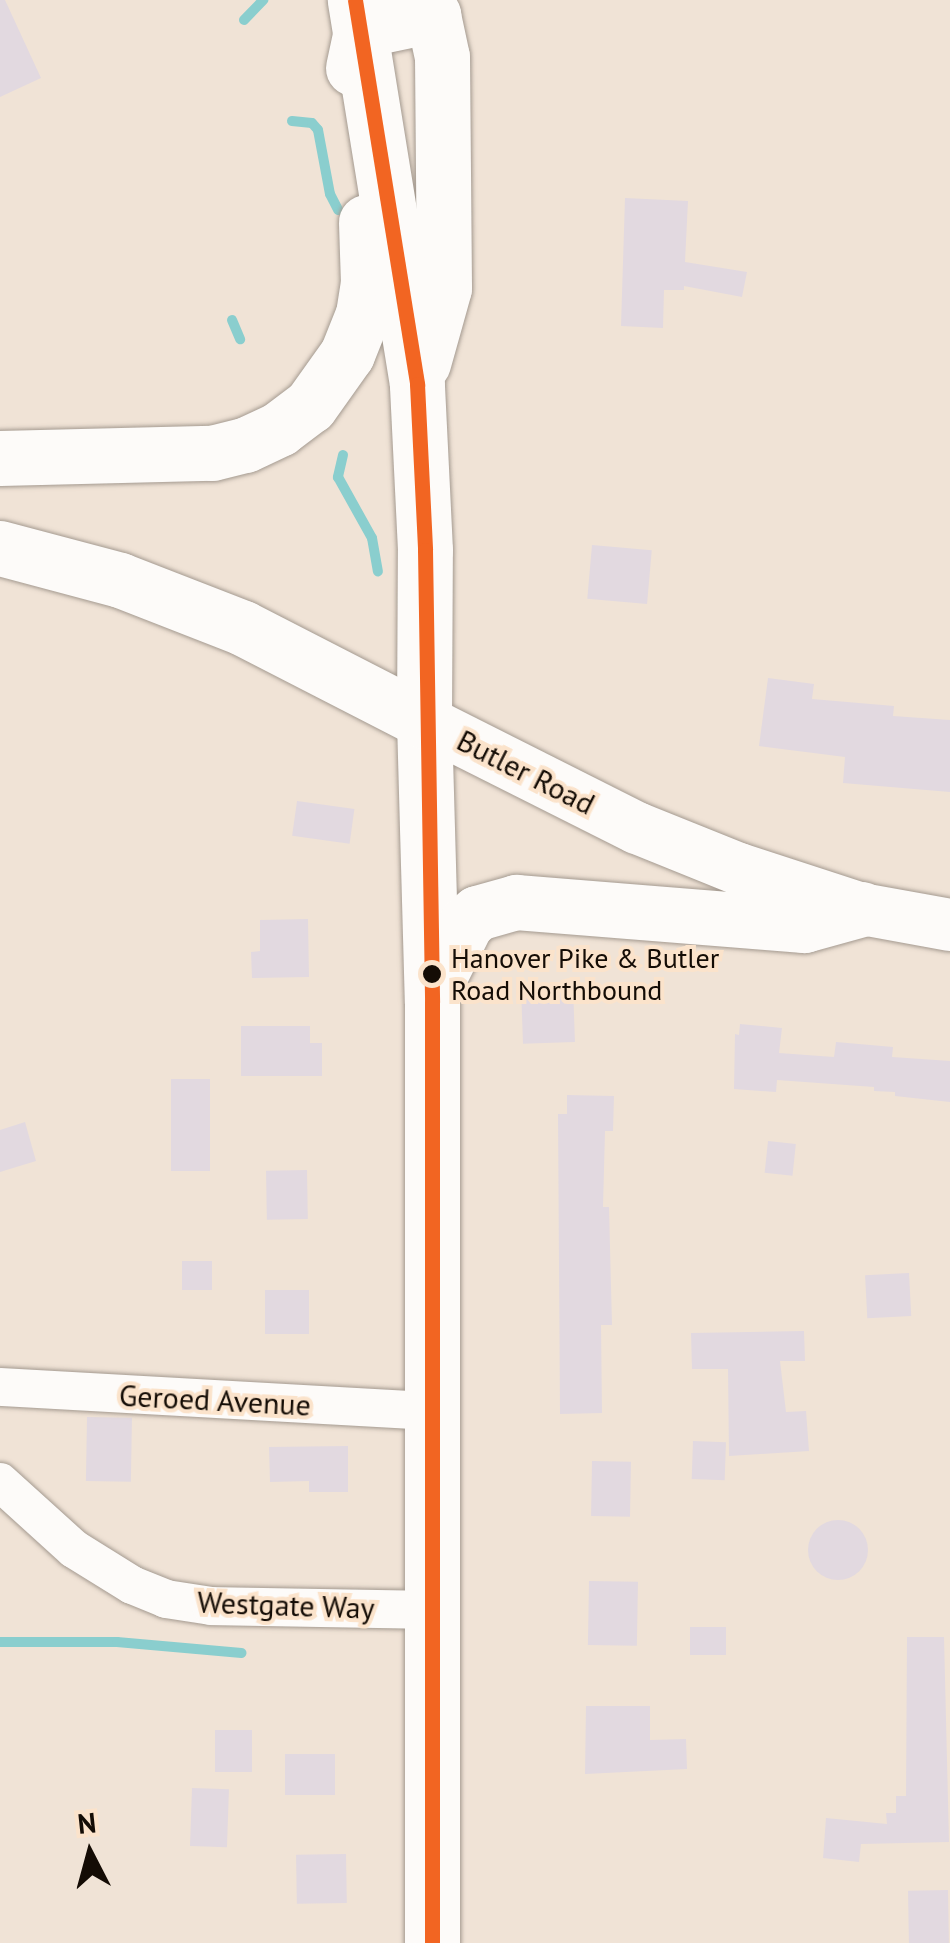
<!DOCTYPE html>
<html>
<head>
<meta charset="utf-8">
<style>
	body { margin:0 }
	#map { position:relative; width:950px; height:1943px; overflow:hidden; background:#f0e3d6; font-family:"PT Sans",sans-serif }
	div>[style] { position:absolute }
	[style*='--x'] { left:calc(var(--x)*1px); top:calc(var(--y)*1px); width:calc(var(--w)*1px); rotate:calc(var(--a)*1deg) }
	.stream>* { height:10px; margin:-5px; padding:0 5px; transform-origin:5px; border-radius:5px; background:#8acece }
	.building>* { inset:0; background:#e2d9e0; transform-origin:0 0 }
	.round { border-radius:50% }
	.roads { filter:drop-shadow(0 0 2px #a49a90) drop-shadow(0 0 2px #a49a90) }
	.street>* { height:38px; margin:-19px; padding:0 19px; transform-origin:19px; border-radius:19px; background:#fdfbf9 }
	.secondary>* { height:52px; margin:-26px; padding:0 26px; transform-origin:26px; border-radius:26px; background:#fdfbf9 }
	.primary>* { height:55px; margin:-27.5px; padding:0 27.5px; transform-origin:27.5px; border-radius:27.5px; background:#fdfbf9 }
	.highway>* { height:55px; margin:-27.5px; padding:0 27.5px; transform-origin:27.5px; border-radius:27.5px; background:#fdfbf9 }
	.bus-1>* { height:15px; margin:-7.5px; padding:0 7.5px; transform-origin:7.5px; border-radius:7.5px; background:#f26522 }
	.dots>* { width:28px; height:28px; translate:-50% -50%; box-sizing:border-box; border:5px solid #fbe3cb; border-radius:50% }
	span { translate:-50% -50%; white-space:nowrap; text-align:center; line-height:1.15; -webkit-text-stroke:8px #fbe3cb; paint-order:stroke }
	.bus-label { font-size:28px; color:#140c05 }
	.left { translate:0 -50%; text-align:left }
	.street-label { font-size:30px; color:#140c05 }
	.north { position:absolute; left:40px; top:1803px; width:100px; height:100px; -webkit-text-stroke:8px #fbe3cb; paint-order:stroke; rotate:354deg; font-size:28px; font-weight:700; line-height:40px; text-align:center; color:#140c05 }
	.north::after { content:''; display:block; margin:auto; width:35px; height:45px; background:#140c05; clip-path:polygon(50% 0,100% 100%,50% 72%,0 100%) }
</style>
</head>
<body>
<div id="map">
	<div class="stream">
		<i style="--x:244;--y:20;--w:28;--a:-46"></i>
		<i style="--x:292;--y:121;--w:20;--a:6"></i>
		<i style="--x:312;--y:123;--w:9;--a:49"></i>
		<i style="--x:318;--y:130;--w:65;--a:79.4"></i>
		<i style="--x:330;--y:194;--w:18;--a:63"></i>
		<i style="--x:232;--y:320;--w:21;--a:67"></i>
		<i style="--x:343;--y:455;--w:23;--a:103"></i>
		<i style="--x:338;--y:477;--w:70;--a:60.9"></i>
		<i style="--x:372;--y:538;--w:34;--a:80"></i>
		<i style="--x:0;--y:1642;--w:117;--a:0"></i>
		<i style="--x:117;--y:1642;--w:125;--a:5"></i>
	</div>
	<div class="building">
		<i style="clip-path:polygon(0 0,5px 0,41px 78px,0 97px)"></i>
		<i style="clip-path:polygon(625px 198px,688px 201px,685px 262px,747px 272px,742px 297px,684px 286px,684px 290px,664px 290px,663px 328px,621px 326px)"></i>
		<i style="left:592px;top:545px;width:60px;height:54px;rotate:5deg"></i>
		<i style="clip-path:polygon(768px 678px,814px 684px,812px 699px,894px 706px,893px 716px,950px 720px,950px 792px,843px 783px,845px 757px,759px 746px)"></i>
		<i style="left:297px;top:801px;width:58px;height:35px;rotate:8deg"></i>
		<i style="clip-path:polygon(308px 919px,309px 977px,252px 978px,251px 952px,260px 951px,260px 920px)"></i>
		<i style="left:573px;top:986px;width:56px;height:52px;rotate:88deg"></i>
		<i style="clip-path:polygon(740px 1024px,782px 1028px,779px 1053px,834px 1057px,836px 1042px,893px 1047px,892px 1057px,950px 1061px,950px 1102px,895px 1096px,895px 1092px,874px 1091px,874px 1087px,777px 1080px,776px 1092px,734px 1089px,735px 1034px,739px 1035px)"></i>
		<i style="clip-path:polygon(241px 1026px,310px 1026px,310px 1043px,322px 1043px,322px 1076px,241px 1076px)"></i>
		<i style="left:171px;top:1079px;width:39px;height:92px"></i>
		<i style="clip-path:polygon(567px 1095px,614px 1096px,613px 1131px,605px 1131px,603px 1207px,609px 1207px,612px 1325px,601px 1325px,602px 1413px,560px 1414px,558px 1114px,567px 1114px)"></i>
		<i style="clip-path:polygon(25px 1122px,36px 1161px,0 1172px,0 1130px)"></i>
		<i style="left:768px;top:1141px;width:28px;height:32px;rotate:6deg"></i>
		<i style="left:307px;top:1170px;width:49px;height:41px;rotate:89deg"></i>
		<i style="left:182px;top:1261px;width:30px;height:29px"></i>
		<i style="left:909px;top:1273px;width:43px;height:44px;rotate:87deg"></i>
		<i style="left:265px;top:1290px;width:44px;height:44px"></i>
		<i style="clip-path:polygon(804px 1331px,805px 1361px,780px 1361px,786px 1412px,806px 1411px,809px 1451px,729px 1456px,728px 1369px,692px 1369px,691px 1333px)"></i>
		<i style="left:87px;top:1417px;width:45px;height:64px;rotate:1deg"></i>
		<i style="left:693px;top:1441px;width:33px;height:38px;rotate:2deg"></i>
		<i style="clip-path:polygon(348px 1446px,348px 1492px,309px 1492px,309px 1481px,270px 1482px,269px 1447px)"></i>
		<i style="left:592px;top:1461px;width:39px;height:55px;rotate:1deg"></i>
		<i class="round" style="left:808px;top:1520px;width:60px;height:60px"></i>
		<i style="left:589px;top:1581px;width:49px;height:64px;rotate:1deg"></i>
		<i style="left:690px;top:1627px;width:36px;height:28px"></i>
		<i style="clip-path:polygon(907px 1637px,944px 1637px,949px 1842px,861px 1844px,859px 1862px,823px 1858px,826px 1818px,887px 1824px,886px 1813px,896px 1813px,896px 1796px,906px 1796px)"></i>
		<i style="clip-path:polygon(586px 1706px,650px 1706px,650px 1740px,686px 1739px,687px 1769px,585px 1774px)"></i>
		<i style="left:252px;top:1730px;width:42px;height:37px;rotate:90deg"></i>
		<i style="left:285px;top:1754px;width:50px;height:41px"></i>
		<i style="left:192px;top:1788px;width:37px;height:58px;rotate:2deg"></i>
		<i style="left:346px;top:1854px;width:49px;height:50px;rotate:89deg"></i>
		<i style="left:948px;top:1890px;width:53px;height:40px;rotate:89deg"></i>
	</div>
	<div class="roads">
		<div class="street">
			<i style="--x:0;--y:1387;--w:431;--a:3.2"></i>
			<i style="--x:0;--y:1482;--w:100;--a:42.2"></i>
			<i style="--x:74;--y:1549;--w:68;--a:31.8"></i>
			<i style="--x:132;--y:1585;--w:37;--a:22"></i>
			<i style="--x:166;--y:1599;--w:46;--a:8.8"></i>
			<i style="--x:211;--y:1606;--w:219;--a:1"></i>
		</div>
		<div class="secondary">
			<i style="--x:424;--y:721;--w:238;--a:26.7"></i>
			<i style="--x:637;--y:828;--w:110;--a:21.9"></i>
			<i style="--x:739;--y:869;--w:129;--a:18"></i>
			<i style="--x:862;--y:909;--w:89;--a:10.3"></i>
		</div>
		<div class="primary">
			<i style="--x:424;--y:721;--w:281;--a:88.4"></i>
			<i style="--x:432;--y:1002;--w:941;--a:90"></i>
			<i style="--x:435;--y:985;--w:69;--a:-63.4"></i>
			<i style="--x:466;--y:923;--w:15;--a:-42"></i>
			<i style="--x:477;--y:913;--w:41;--a:-15.8"></i>
			<i style="--x:516;--y:902;--w:289;--a:4.6"></i>
			<i style="--x:804;--y:925;--w:60;--a:-15.4"></i>
		</div>
		<div class="highway">
			<i style="--x:353;--y:68;--w:39;--a:-78"></i>
			<i style="--x:361;--y:30;--w:74;--a:-11.8"></i>
			<i style="--x:433;--y:15;--w:43;--a:77.9"></i>
			<i style="--x:442;--y:57;--w:231;--a:89.5"></i>
			<i style="--x:444;--y:288;--w:78;--a:105.6"></i>
			<i style="--x:0;--y:458;--w:212;--a:-1.4"></i>
			<i style="--x:212;--y:453;--w:34;--a:-14"></i>
			<i style="--x:245;--y:445;--w:38;--a:-25"></i>
			<i style="--x:279;--y:429;--w:39;--a:-37"></i>
			<i style="--x:310;--y:406;--w:64;--a:-54.6"></i>
			<i style="--x:347;--y:354;--w:43;--a:-68.2"></i>
			<i style="--x:363;--y:314;--w:31;--a:-81"></i>
			<i style="--x:368;--y:283;--w:61;--a:-91.9"></i>
			<i style="--x:0;--y:548;--w:124;--a:14.9"></i>
			<i style="--x:120;--y:580;--w:132;--a:21.3"></i>
			<i style="--x:243;--y:628;--w:203;--a:27.2"></i>
			<i style="--x:424;--y:721;--w:171;--a:-89.7"></i>
			<i style="--x:425;--y:550;--w:166;--a:-92.8"></i>
			<i style="--x:417;--y:384;--w:389;--a:-99.2"></i>
		</div>
	</div>
	<div class="bus-1">
		<i style="--x:355;--y:0;--w:389;--a:80.8"></i>
		<i style="--x:417;--y:384;--w:166;--a:87.2"></i>
		<i style="--x:425;--y:550;--w:452;--a:89.1"></i>
		<i style="--x:432;--y:1002;--w:941;--a:90"></i>
	</div>
	<div class="dots">
		<i style="left:432px;top:974px;background:#140c05"></i>
	</div>
	<div class="bus-label">
		<span class="left" style="left:451px;top:974px">Hanover Pike &amp; Butler<br>Road Northbound</span>
	</div>
	<div class="street-label">
		<span style="left:526px;top:772px;rotate:27deg">Butler Road</span>
		<span style="left:215px;top:1400px;rotate:3deg">Geroed Avenue</span>
		<span style="left:286px;top:1605px;rotate:2deg">Westgate Way</span>
	</div>
	<div class="north">N</div>
</div>
</body>
</html>
